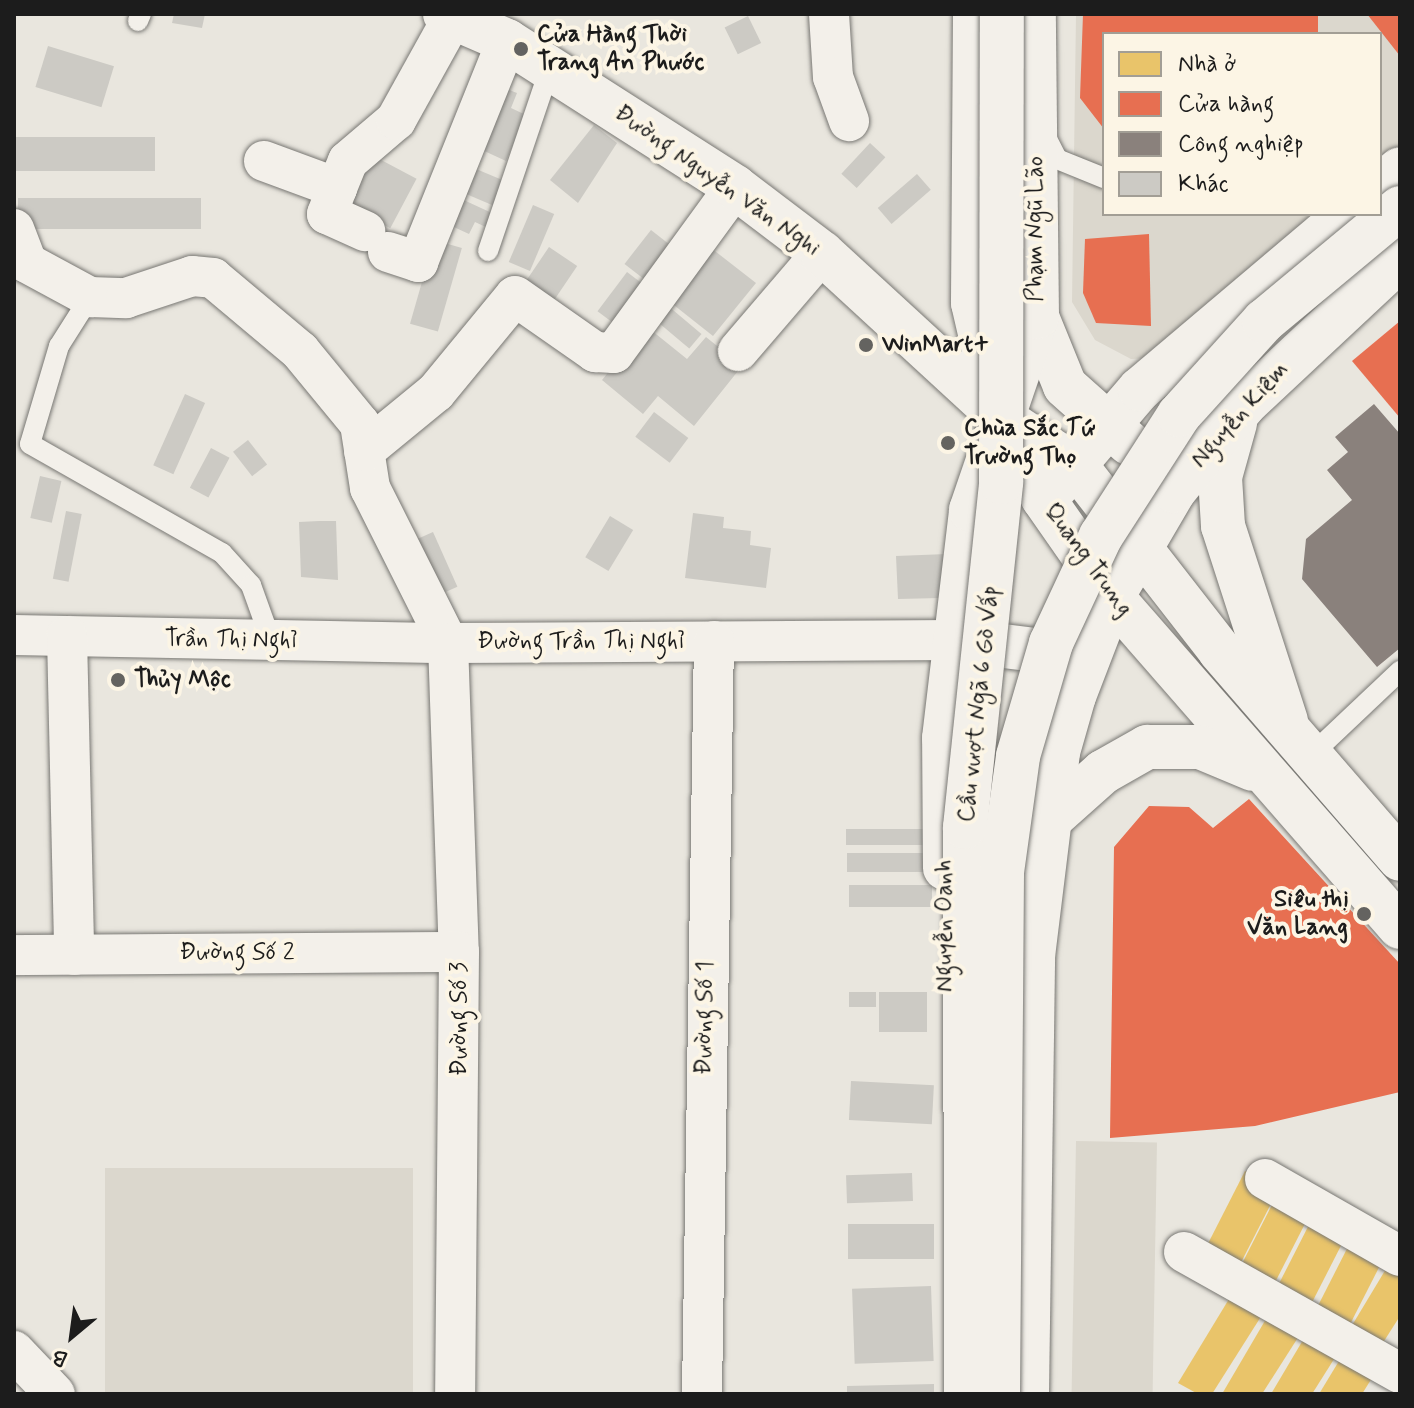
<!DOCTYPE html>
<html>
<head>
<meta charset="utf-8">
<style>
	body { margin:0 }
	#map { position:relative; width:1414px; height:1408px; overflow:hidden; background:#e9e6de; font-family:Mynerve,sans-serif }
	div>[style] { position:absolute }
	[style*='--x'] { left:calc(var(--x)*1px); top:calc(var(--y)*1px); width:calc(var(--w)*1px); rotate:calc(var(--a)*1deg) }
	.built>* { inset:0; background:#dbd7cd; transform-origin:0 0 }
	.homes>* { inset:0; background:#e9c46a; transform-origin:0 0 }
	.shops>* { inset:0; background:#e76f51 }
	.industry>* { inset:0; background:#8a817c }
	.building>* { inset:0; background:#cccac4; transform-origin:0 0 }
	.roads { filter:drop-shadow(0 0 2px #787773) drop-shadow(0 0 2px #787773) }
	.service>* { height:20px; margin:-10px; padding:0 10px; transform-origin:10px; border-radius:10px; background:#f3f0ea }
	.minor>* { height:40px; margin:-20px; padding:0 20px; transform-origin:20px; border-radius:20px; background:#f3f0ea }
	.secondary>* { height:44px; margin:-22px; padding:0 22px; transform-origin:22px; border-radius:22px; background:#f3f0ea }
	.primary>* { height:44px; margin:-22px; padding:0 22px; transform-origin:22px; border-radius:22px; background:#f3f0ea }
	.bridges { filter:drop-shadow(0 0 2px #787773) drop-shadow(0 0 2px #787773) }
	.primary-bridge>* { height:44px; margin:-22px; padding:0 22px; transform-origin:22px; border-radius:22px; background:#f3f0ea }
	.dots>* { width:22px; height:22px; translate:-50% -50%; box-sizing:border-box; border:4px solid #fcf5e5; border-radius:50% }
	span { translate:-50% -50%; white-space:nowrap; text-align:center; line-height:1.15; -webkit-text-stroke:8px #fcf5e5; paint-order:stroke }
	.poi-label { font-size:24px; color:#1c1c1c; font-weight:700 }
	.left { translate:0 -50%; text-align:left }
	.right { translate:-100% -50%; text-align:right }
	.street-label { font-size:24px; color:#1c1c1c }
	.frame { position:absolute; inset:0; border:16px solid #1c1c1c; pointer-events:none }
	.legend { position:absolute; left:1102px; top:32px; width:280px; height:184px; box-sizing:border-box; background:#fcf5e5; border:2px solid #a29e95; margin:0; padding:10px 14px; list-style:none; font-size:24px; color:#1c1c1c }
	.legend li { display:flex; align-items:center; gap:16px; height:40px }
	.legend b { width:40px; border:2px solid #a29e95 }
	.north { position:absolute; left:32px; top:1296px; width:80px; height:80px; -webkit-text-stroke:6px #fcf5e5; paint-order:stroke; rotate:209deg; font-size:22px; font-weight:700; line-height:32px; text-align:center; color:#1c1c1c }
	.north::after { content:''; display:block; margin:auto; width:28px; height:36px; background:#1c1c1c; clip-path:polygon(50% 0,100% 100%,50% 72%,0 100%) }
</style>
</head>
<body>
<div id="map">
	<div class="built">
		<i style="clip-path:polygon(1076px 14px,1400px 14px,1400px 161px,1380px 177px,1380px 34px,1104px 34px,1104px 214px,1336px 214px,1152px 358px,1131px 359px,1095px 340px,1072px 302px)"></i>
		<i style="left:1076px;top:1141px;width:81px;height:253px;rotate:1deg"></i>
		<i style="left:105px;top:1168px;width:308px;height:226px"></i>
	</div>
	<div class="homes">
		<i style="left:1245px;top:1171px;width:38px;height:98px;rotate:27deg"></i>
		<i style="left:1279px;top:1191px;width:38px;height:99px;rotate:27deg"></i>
		<i style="left:1315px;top:1213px;width:38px;height:98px;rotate:27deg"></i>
		<i style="left:1354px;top:1235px;width:37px;height:99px;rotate:27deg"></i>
		<i style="clip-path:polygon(1392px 1259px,1400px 1263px,1400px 1316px,1372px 1360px,1342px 1342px)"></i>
		<i style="clip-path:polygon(1229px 1299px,1262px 1315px,1212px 1394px,1198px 1394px,1178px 1383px)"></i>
		<i style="clip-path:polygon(1266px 1319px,1299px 1336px,1262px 1394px,1222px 1394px)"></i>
		<i style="clip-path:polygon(1303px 1340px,1336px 1356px,1312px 1394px,1271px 1394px)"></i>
		<i style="clip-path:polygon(1339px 1361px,1372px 1378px,1362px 1394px,1319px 1394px)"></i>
	</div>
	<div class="shops">
		<i style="clip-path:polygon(1083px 14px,1318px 14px,1318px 34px,1104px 34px,1104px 129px,1080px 98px)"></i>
		<i style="clip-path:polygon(1367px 14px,1400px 14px,1400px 56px)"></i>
		<i style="clip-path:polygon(1149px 234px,1151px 326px,1096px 323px,1083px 293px,1085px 239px)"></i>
		<i style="clip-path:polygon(1400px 321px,1400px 418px,1352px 361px)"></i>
		<i style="clip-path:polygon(1249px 799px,1400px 964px,1400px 1092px,1255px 1126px,1110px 1138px,1114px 847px,1149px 806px,1189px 807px,1213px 828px)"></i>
	</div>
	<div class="industry">
		<i style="clip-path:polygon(1374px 404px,1400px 434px,1400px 648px,1377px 667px,1302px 579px,1306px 539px,1352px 500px,1327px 470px,1348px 452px,1335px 437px)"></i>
	</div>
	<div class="building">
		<i style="clip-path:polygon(174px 14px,205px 14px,202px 28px,172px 23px)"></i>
		<i style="left:748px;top:16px;width:30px;height:26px;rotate:64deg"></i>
		<i style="left:48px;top:46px;width:69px;height:43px;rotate:17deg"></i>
		<i style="clip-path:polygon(492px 83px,517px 93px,511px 108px,526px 115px,506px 161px,467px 143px)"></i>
		<i style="clip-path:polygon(594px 125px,617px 143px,578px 203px,550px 180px)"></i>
		<i style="left:14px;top:137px;width:141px;height:34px"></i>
		<i style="left:870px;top:143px;width:21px;height:42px;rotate:43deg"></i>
		<i style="left:368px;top:153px;width:55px;height:56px;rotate:28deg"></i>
		<i style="left:462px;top:163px;width:53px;height:27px;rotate:23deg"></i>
		<i style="left:917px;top:174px;width:21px;height:52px;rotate:49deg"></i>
		<i style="clip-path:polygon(455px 196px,494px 214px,488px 228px,475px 222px,469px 234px,443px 222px)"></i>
		<i style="left:18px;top:198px;width:183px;height:31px"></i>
		<i style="left:533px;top:205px;width:23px;height:62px;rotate:23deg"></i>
		<i style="left:651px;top:230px;width:34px;height:43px;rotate:38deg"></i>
		<i style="left:434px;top:240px;width:29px;height:87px;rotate:16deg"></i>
		<i style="clip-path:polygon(702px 241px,756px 283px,713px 336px,670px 302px)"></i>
		<i style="left:549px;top:247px;width:34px;height:45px;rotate:34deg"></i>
		<i style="left:627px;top:272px;width:26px;height:49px;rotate:37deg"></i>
		<i style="left:667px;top:305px;width:45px;height:19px;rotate:40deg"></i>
		<i style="clip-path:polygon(646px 326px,687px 359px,706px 337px,742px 366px,694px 426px,658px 396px,643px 414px,602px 380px)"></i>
		<i style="left:185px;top:394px;width:22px;height:78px;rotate:24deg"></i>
		<i style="left:654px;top:412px;width:43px;height:31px;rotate:37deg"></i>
		<i style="left:248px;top:440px;width:31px;height:19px;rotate:52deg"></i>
		<i style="left:211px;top:448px;width:21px;height:45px;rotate:28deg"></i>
		<i style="left:40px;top:476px;width:22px;height:43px;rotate:13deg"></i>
		<i style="left:66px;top:511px;width:16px;height:69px;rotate:11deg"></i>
		<i style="clip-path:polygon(693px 513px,724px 517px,723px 528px,751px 531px,750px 545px,771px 548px,766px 588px,685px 578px)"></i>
		<i style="left:610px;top:516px;width:27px;height:48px;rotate:31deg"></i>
		<i style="clip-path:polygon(319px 521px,336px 521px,338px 580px,301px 577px,299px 522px)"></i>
		<i style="left:433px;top:532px;width:60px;height:24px;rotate:66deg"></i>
		<i style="clip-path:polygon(947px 554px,940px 598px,898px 599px,896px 556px)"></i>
		<i style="left:846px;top:829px;width:81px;height:16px"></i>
		<i style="left:847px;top:853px;width:85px;height:19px"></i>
		<i style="left:932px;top:885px;width:22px;height:83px;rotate:90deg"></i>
		<i style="left:849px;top:992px;width:27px;height:15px"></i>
		<i style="left:927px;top:992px;width:40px;height:48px;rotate:90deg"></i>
		<i style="left:851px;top:1081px;width:83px;height:39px;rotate:3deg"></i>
		<i style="left:912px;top:1173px;width:28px;height:66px;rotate:88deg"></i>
		<i style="left:848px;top:1224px;width:86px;height:35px"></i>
		<i style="left:931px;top:1286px;width:75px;height:79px;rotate:88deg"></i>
		<i style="clip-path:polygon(934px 1384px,934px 1394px,847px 1394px,847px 1386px)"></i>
	</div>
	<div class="roads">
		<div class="service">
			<i style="--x:138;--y:21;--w:8;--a:-67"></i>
			<i style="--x:1045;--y:135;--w:27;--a:63"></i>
			<i style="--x:1057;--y:159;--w:51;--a:22"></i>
			<i style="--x:488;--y:251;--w:193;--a:-71.3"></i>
			<i style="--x:90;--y:297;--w:58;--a:122.3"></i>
			<i style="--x:59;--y:346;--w:102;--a:106.5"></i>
			<i style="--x:30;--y:444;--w:221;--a:29.6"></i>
			<i style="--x:222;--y:553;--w:43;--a:47.8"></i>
			<i style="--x:251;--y:585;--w:59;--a:70.3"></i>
			<i style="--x:1310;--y:756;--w:124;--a:-43.4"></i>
		</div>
		<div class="minor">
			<i style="--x:829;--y:14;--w:63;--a:86.4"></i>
			<i style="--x:833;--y:77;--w:47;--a:70"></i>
			<i style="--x:264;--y:161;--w:78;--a:20.3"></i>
			<i style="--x:337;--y:188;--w:29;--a:-68"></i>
			<i style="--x:348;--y:161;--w:63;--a:-40.5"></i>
			<i style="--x:396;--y:120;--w:118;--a:-61"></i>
			<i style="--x:337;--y:188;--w:28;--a:111"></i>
			<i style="--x:327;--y:214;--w:42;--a:24.1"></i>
			<i style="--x:14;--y:229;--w:36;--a:69"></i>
			<i style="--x:27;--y:263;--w:72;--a:28.4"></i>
			<i style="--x:90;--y:297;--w:36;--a:2"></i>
			<i style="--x:126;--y:298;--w:70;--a:-18.4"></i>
			<i style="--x:192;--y:276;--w:21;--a:5"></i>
			<i style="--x:213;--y:278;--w:114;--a:40"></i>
			<i style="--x:300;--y:351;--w:94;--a:50.6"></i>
			<i style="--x:360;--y:424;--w:65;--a:81.1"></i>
			<i style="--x:370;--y:488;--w:174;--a:63.3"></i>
			<i style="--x:448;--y:643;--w:309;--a:88"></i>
			<i style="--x:459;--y:952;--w:442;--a:90.5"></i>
			<i style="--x:388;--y:252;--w:32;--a:18"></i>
			<i style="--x:418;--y:262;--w:238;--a:-68.1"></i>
			<i style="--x:738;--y:351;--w:129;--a:-49.4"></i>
			<i style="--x:364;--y:451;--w:93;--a:-39.3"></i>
			<i style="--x:436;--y:392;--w:124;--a:-50.5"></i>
			<i style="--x:515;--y:296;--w:98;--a:35"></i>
			<i style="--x:595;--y:352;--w:19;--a:3"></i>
			<i style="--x:614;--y:353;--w:205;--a:-53.9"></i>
			<i style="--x:14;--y:635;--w:434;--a:1.1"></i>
			<i style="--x:448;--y:643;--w:507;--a:-0.34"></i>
			<i style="--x:67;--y:636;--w:319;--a:88.7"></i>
			<i style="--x:14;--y:955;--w:445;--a:-0.4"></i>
			<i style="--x:1265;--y:1179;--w:155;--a:29.7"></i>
			<i style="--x:1184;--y:1252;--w:248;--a:29.3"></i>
			<i style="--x:14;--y:1351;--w:59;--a:46.4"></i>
			<i style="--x:702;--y:1394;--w:753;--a:-89.09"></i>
		</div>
		<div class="secondary">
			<i style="--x:445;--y:14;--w:68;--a:23.5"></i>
			<i style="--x:507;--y:41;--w:271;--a:32.6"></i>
			<i style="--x:735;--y:187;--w:109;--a:37.2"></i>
			<i style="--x:822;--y:253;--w:241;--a:42.6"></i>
		</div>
		<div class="primary">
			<i style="--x:975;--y:14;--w:289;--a:90.4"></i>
			<i style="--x:973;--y:303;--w:116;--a:77"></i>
			<i style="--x:999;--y:416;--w:93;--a:61.8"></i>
			<i style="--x:1043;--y:498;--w:121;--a:55.1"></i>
			<i style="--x:1112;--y:597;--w:438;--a:48.9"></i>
			<i style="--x:1380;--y:186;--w:26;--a:-40"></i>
			<i style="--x:1037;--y:317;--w:74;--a:67.9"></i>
			<i style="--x:1065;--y:386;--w:86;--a:41.7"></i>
			<i style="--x:1005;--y:420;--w:86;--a:33.1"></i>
			<i style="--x:1077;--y:467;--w:233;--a:52.1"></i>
			<i style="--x:1220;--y:651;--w:275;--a:49.1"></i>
			<i style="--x:1235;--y:423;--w:56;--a:105.5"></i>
			<i style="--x:1220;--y:477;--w:49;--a:86.5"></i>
			<i style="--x:1223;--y:526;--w:205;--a:72.1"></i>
			<i style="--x:1055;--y:488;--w:130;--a:-49.4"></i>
			<i style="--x:1140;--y:389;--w:271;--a:-40.2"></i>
			<i style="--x:955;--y:640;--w:130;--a:7.1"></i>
			<i style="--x:1048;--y:821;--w:74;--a:-41.7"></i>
			<i style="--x:1103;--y:772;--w:51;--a:-29.6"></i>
			<i style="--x:1147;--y:747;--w:53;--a:0"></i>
			<i style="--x:1200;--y:747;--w:57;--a:22.5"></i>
			<i style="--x:945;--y:868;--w:130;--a:-90.4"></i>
			<i style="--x:944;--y:738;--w:230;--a:-83.2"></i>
			<i style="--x:971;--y:510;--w:204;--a:-71.1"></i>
			<i style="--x:1037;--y:317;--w:303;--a:-90.6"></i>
			<i style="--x:1027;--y:1394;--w:438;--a:-89.2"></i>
			<i style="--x:1033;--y:956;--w:206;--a:-83"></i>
			<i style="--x:1058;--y:752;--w:58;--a:-74.1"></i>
			<i style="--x:1074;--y:696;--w:106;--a:-69"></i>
			<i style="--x:1112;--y:597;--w:123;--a:-59.7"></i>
			<i style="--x:1174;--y:491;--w:112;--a:-50.8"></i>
			<i style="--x:1245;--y:404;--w:212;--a:-43.1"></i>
		</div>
	</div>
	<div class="bridges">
		<div class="primary-bridge">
			<i style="--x:966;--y:1394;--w:567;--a:-90.1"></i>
			<i style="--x:965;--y:827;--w:347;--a:-84"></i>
			<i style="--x:1001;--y:482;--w:468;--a:-89.9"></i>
			<i style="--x:998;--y:1394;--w:522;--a:-89.56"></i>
			<i style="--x:1002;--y:872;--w:117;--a:-82.1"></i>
			<i style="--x:1018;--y:756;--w:118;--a:-73.7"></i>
			<i style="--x:1051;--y:643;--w:118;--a:-65"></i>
			<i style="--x:1101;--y:536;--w:144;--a:-57.2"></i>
			<i style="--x:1179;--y:415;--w:127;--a:-47.9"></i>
			<i style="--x:1264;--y:321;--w:177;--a:-39.7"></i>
		</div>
	</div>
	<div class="dots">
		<i style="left:521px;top:49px;background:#646360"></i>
		<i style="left:866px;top:345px;background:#646360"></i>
		<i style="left:948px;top:443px;background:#646360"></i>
		<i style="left:118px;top:680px;background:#646360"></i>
		<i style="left:1364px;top:914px;background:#646360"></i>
	</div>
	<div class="poi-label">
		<span class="left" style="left:537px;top:49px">Cửa Hàng Thời<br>Trang An Phước</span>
		<span class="left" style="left:882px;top:345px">WinMart+</span>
		<span class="left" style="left:964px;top:443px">Chùa Sắc Tứ<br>Trường Thọ</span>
		<span class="left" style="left:134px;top:680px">Thủy Mộc</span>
		<span class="right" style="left:1348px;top:914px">Siêu thị<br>Văn Lang</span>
	</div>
	<div class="street-label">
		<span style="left:717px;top:181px;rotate:35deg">Đường Nguyễn Văn Nghi</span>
		<span style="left:1036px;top:229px;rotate:-90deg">Phạm Ngũ Lão</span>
		<span style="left:1240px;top:415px;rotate:-48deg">Nguyễn Kiệm</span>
		<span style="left:1088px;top:560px;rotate:54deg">Quang Trung</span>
		<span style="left:231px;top:640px;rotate:1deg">Trần Thị Nghỉ</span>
		<span style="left:581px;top:642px">Đường Trần Thị Nghỉ</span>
		<span style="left:979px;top:704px;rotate:-84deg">Cầu vượt Ngã 6 Gò Vấp</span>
		<span style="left:945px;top:926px;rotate:-90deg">Nguyễn Oanh</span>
		<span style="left:237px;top:953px">Đường Số 2</span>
		<span style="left:705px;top:1018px;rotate:-89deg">Đường Số 1</span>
		<span style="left:460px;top:1019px;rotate:-90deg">Đường Số 3</span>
	</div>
	<div class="frame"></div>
	<ul class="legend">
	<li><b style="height:22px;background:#e9c46a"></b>Nhà ở</li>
	<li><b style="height:22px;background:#e76f51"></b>Cửa hàng</li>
	<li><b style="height:22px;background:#8a817c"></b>Công nghiệp</li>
	<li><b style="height:22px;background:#cccac4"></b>Khác</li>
	</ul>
	<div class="north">B</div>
</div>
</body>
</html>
